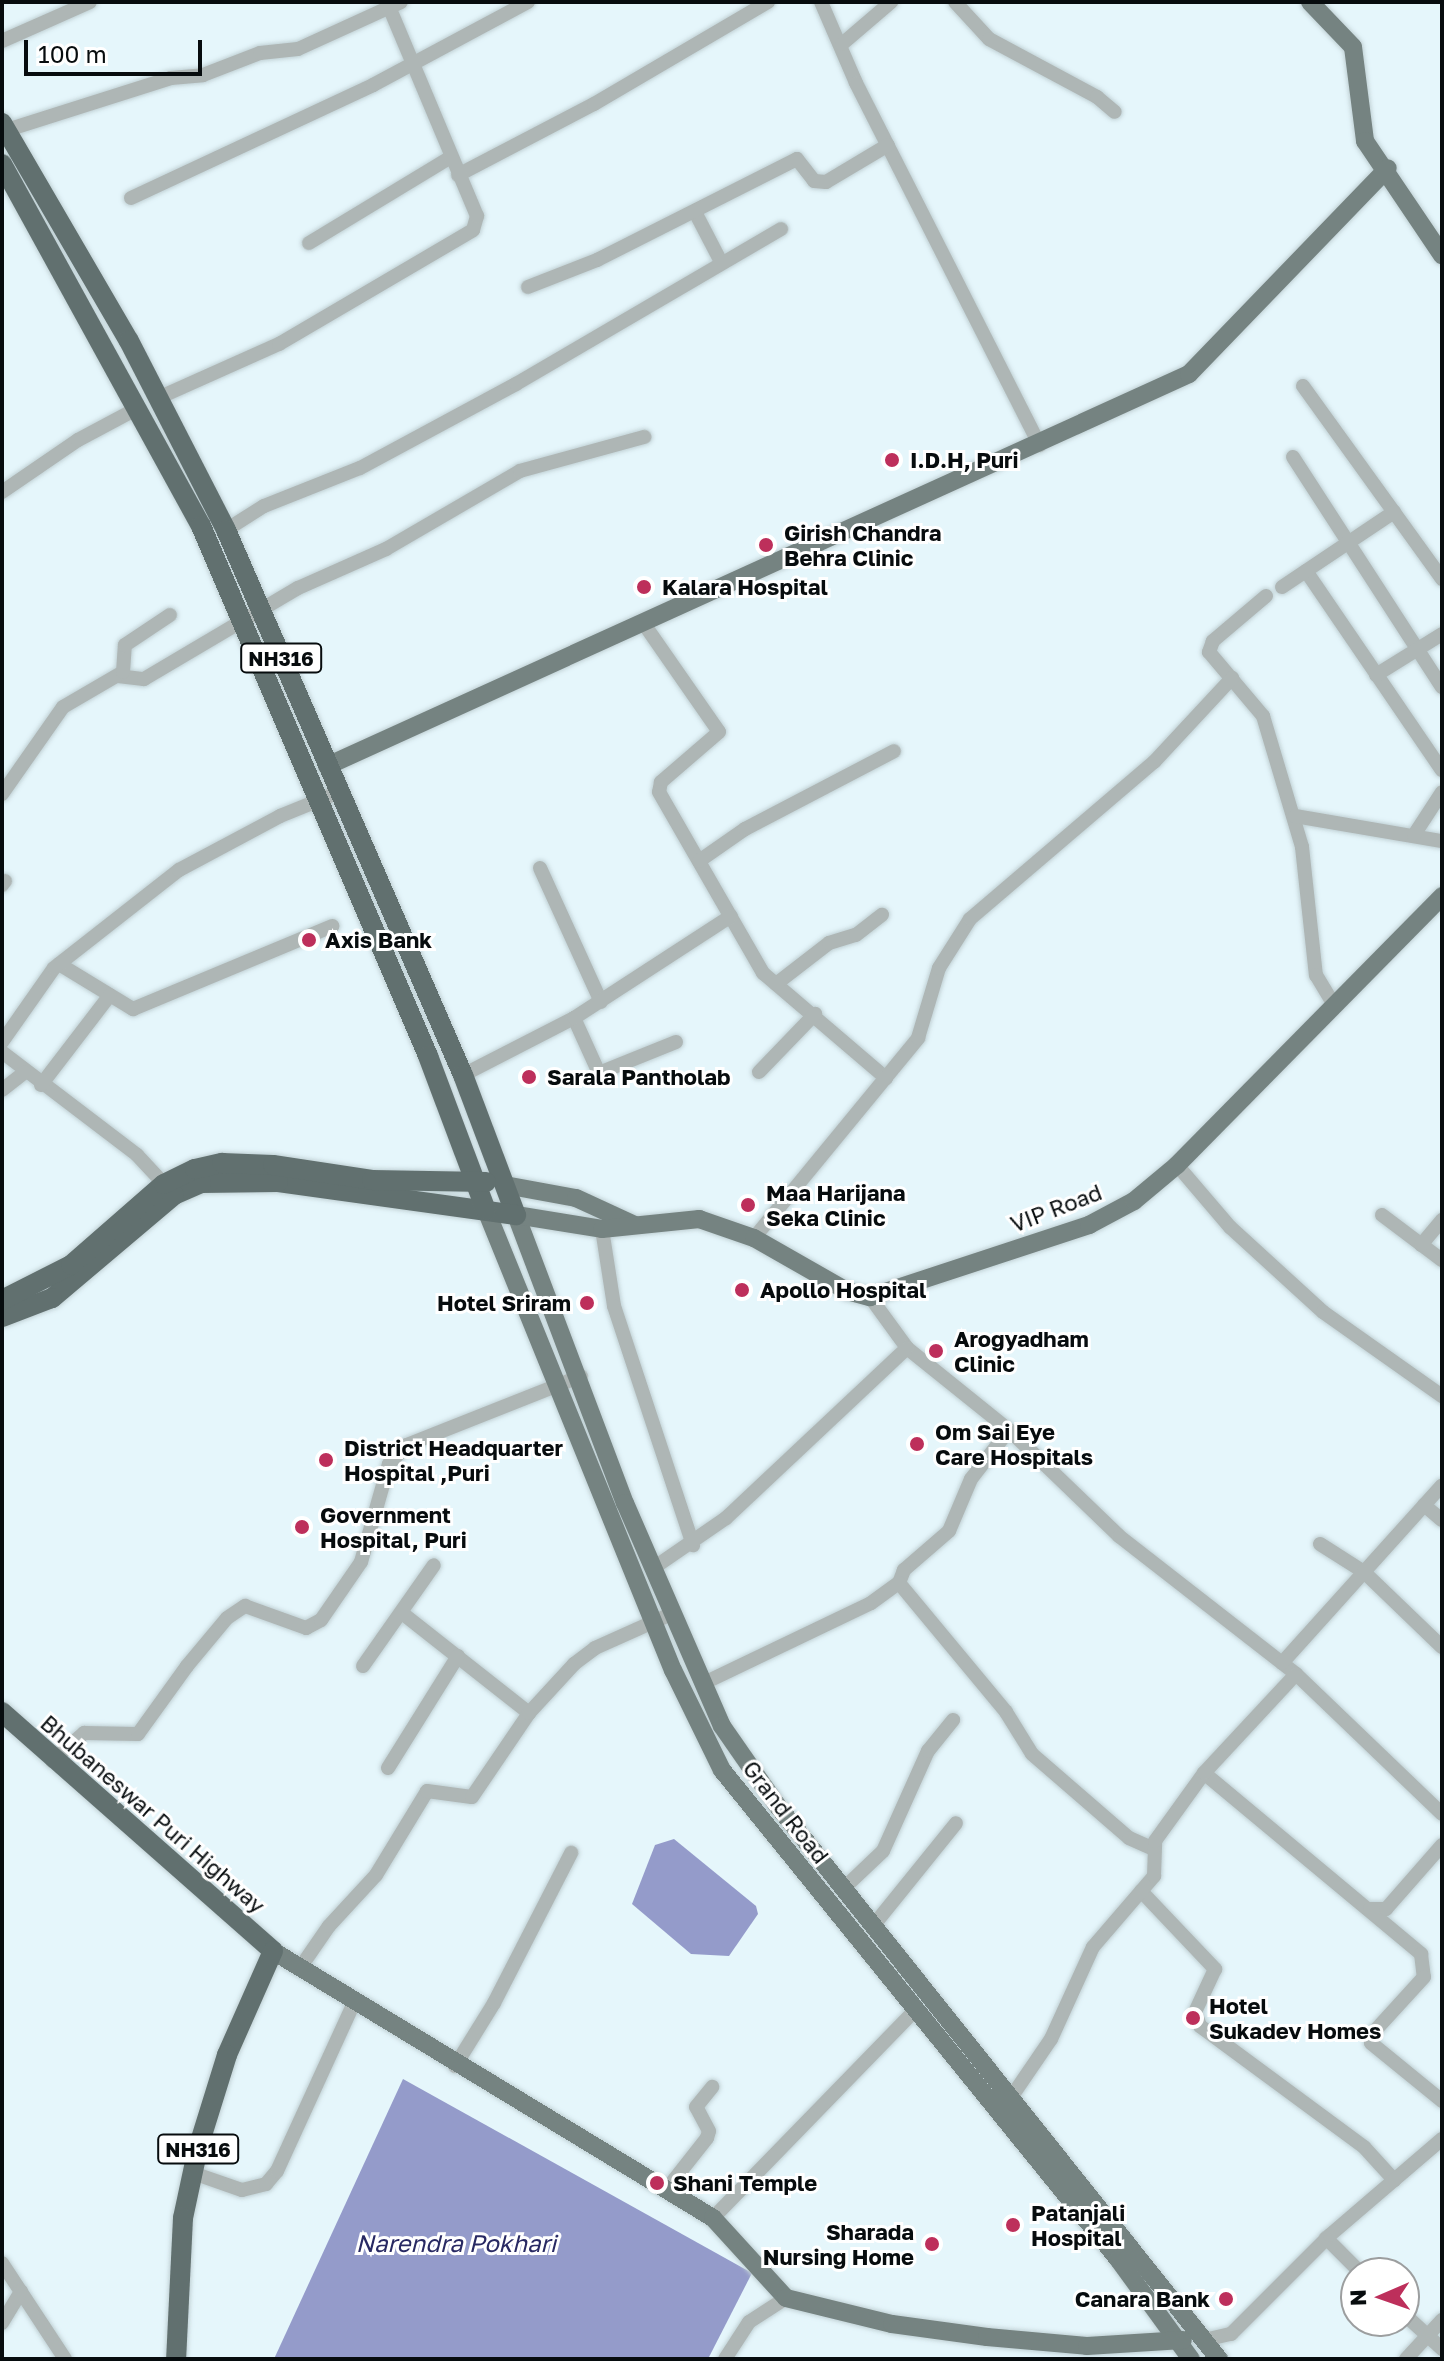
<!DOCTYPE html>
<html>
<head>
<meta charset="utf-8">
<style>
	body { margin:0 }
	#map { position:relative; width:1444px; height:2361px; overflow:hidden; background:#e5f6fb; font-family:"Golos Text",sans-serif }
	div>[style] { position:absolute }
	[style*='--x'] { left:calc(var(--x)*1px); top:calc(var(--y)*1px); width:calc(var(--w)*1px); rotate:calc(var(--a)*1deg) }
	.water>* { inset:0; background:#949bca }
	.roads { filter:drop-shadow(0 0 2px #c1d1d5) drop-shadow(0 0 2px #c1d1d5) }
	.minor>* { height:14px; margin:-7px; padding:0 7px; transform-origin:7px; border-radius:7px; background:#aeb6b5 }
	.major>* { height:18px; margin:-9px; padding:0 9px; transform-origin:9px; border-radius:9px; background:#758381 }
	.highway>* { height:20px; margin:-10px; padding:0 10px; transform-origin:10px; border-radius:10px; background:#61706f }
	.dots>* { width:22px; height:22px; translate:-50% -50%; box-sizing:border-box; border:4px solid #fff; border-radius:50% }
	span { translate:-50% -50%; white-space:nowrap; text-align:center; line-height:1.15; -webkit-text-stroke:6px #fff; paint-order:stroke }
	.shield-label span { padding:2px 6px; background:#fff; border:2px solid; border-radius:6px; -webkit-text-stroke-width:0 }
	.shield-label { font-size:20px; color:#070c0e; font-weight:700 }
	.poi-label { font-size:22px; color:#070c0e; font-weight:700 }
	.left { translate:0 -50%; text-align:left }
	.right { translate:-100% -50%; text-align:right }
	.street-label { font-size:22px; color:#070c0e }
	.water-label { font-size:24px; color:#282963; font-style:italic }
	.frame { position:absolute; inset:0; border:4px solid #070c0e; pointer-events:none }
	.north { position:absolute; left:1340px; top:2257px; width:80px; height:80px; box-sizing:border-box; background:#fff; border:2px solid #9c9e9f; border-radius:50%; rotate:268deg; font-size:22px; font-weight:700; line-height:32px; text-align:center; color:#070c0e }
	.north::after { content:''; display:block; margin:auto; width:28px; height:36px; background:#bd2f5b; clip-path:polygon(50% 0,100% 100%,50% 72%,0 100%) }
	.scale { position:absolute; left:24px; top:40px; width:178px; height:36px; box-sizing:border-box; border:4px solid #070c0e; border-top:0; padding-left:10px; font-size:24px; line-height:28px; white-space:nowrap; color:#070c0e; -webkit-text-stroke:6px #fff; paint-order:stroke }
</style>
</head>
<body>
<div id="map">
	<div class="water">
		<i style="clip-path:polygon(674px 1839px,756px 1906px,758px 1914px,729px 1956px,691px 1954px,632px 1904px,655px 1845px)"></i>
		<i style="clip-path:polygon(403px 2079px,752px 2273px,708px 2359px,274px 2359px)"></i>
	</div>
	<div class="roads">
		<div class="minor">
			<i style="--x:821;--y:2;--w:88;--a:66.6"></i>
			<i style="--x:856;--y:83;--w:406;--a:63.1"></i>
			<i style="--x:955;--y:2;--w:50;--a:47.4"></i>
			<i style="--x:989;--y:39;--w:123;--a:28.2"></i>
			<i style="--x:1097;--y:97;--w:23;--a:40"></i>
			<i style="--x:2;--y:41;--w:96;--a:-23.9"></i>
			<i style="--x:842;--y:44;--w:65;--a:-40.6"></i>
			<i style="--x:7;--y:130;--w:172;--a:-17.6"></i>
			<i style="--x:171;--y:78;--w:32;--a:-5"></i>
			<i style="--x:203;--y:75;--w:61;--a:-21.1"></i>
			<i style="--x:260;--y:53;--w:38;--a:-6"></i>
			<i style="--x:298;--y:49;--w:113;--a:-24.5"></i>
			<i style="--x:458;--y:175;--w:153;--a:-27.6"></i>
			<i style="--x:594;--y:104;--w:202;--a:-30.4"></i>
			<i style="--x:131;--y:198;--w:267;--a:-25"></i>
			<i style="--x:373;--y:85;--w:176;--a:-28.2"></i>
			<i style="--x:695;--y:212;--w:54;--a:62.5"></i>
			<i style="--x:309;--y:243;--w:166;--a:-31.2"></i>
			<i style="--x:528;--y:287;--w:74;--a:-21.4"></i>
			<i style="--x:597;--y:260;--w:224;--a:-26.8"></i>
			<i style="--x:797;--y:159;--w:28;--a:52"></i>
			<i style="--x:814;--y:181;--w:12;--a:5"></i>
			<i style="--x:826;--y:182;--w:72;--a:-30.8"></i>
			<i style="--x:1303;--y:386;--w:238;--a:54.2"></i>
			<i style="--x:158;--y:398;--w:133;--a:-24.1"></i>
			<i style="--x:279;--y:344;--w:225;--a:-30.4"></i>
			<i style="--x:473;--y:230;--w:15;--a:-74"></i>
			<i style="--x:477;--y:216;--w:232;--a:-112.8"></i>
			<i style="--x:1293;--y:457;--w:274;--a:57.1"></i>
			<i style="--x:2;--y:492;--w:92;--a:-34.4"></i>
			<i style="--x:78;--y:440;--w:68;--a:-28.1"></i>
			<i style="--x:226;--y:530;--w:45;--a:-32.3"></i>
			<i style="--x:264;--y:506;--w:103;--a:-21.6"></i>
			<i style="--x:360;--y:468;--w:177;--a:-28.3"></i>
			<i style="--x:516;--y:384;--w:307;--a:-30.3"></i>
			<i style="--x:1306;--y:571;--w:241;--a:55.7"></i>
			<i style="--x:1282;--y:587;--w:135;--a:-33.8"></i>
			<i style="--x:1266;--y:596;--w:70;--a:139.7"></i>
			<i style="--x:1213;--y:641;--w:12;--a:110"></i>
			<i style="--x:1209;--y:652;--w:84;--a:49.8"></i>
			<i style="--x:1263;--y:716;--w:137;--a:73.4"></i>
			<i style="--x:1302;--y:847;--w:129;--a:83.8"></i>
			<i style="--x:1316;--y:975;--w:37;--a:59"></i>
			<i style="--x:644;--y:624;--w:131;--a:55.2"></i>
			<i style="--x:719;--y:732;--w:77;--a:139.2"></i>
			<i style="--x:661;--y:782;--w:10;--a:101"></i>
			<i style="--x:659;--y:792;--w:209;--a:60.1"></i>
			<i style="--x:763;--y:973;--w:162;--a:40.5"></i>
			<i style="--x:1376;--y:675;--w:78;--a:-31.8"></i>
			<i style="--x:118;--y:676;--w:26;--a:7"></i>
			<i style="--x:144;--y:679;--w:179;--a:-30.6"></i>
			<i style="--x:298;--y:588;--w:96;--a:-23.9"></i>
			<i style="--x:386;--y:549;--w:155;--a:-30.2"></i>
			<i style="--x:520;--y:471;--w:129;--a:-15.3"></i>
			<i style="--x:2;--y:794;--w:106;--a:-55"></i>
			<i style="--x:63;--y:707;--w:69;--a:-30.3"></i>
			<i style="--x:123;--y:672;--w:27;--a:-86"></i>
			<i style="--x:125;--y:645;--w:54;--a:-33.7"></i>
			<i style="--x:1295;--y:816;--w:149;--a:9.7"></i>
			<i style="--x:1414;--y:835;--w:51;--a:-56.9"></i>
			<i style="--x:699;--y:861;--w:56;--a:-34.8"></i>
			<i style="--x:745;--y:829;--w:168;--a:-27.6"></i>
			<i style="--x:540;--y:868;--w:147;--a:65.5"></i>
			<i style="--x:2;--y:885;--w:5;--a:-53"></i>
			<i style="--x:59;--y:964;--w:87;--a:31.3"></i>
			<i style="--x:133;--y:1009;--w:216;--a:-22.6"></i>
			<i style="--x:776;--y:984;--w:67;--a:-37.7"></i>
			<i style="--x:829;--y:943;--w:28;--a:-17"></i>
			<i style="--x:856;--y:935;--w:33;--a:-38"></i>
			<i style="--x:574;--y:1018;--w:60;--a:65.6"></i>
			<i style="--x:599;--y:1073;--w:83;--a:-21.9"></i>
			<i style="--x:2;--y:1042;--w:90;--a:-54.9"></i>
			<i style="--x:54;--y:968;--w:159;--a:-38.1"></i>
			<i style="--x:179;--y:870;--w:115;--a:-28.1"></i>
			<i style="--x:280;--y:816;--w:64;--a:-22.1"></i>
			<i style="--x:2;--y:1052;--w:170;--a:37.3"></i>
			<i style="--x:137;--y:1155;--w:40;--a:47"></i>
			<i style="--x:759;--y:1072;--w:81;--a:-46"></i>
			<i style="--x:463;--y:1075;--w:125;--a:-27.2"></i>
			<i style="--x:574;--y:1018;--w:187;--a:-33"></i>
			<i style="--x:41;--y:1085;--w:113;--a:-52.5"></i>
			<i style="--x:2;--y:1090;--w:28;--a:-38"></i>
			<i style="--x:1177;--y:1165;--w:82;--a:49.5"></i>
			<i style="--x:1230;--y:1227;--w:126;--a:42.4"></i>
			<i style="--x:1323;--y:1312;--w:146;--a:35.2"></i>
			<i style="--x:1382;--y:1215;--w:75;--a:36.9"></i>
			<i style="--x:602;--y:1229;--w:78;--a:81.1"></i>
			<i style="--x:614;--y:1306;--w:252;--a:71.7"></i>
			<i style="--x:754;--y:1238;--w:259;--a:-50.6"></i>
			<i style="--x:918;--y:1038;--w:73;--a:-73.3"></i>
			<i style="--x:939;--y:968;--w:58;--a:-57.7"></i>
			<i style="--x:970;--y:919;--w:242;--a:-40.5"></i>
			<i style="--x:1154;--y:762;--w:115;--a:-47.1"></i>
			<i style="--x:1421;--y:1245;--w:33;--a:-50"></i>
			<i style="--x:870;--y:1297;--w:63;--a:54"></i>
			<i style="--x:907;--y:1348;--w:131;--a:38.8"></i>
			<i style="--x:1009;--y:1430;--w:153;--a:43.9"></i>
			<i style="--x:1119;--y:1536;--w:224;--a:37.9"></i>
			<i style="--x:1296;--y:1674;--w:202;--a:43.8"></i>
			<i style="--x:1009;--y:1430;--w:62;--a:127.8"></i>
			<i style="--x:971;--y:1479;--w:56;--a:112.9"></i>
			<i style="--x:949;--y:1531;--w:60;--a:139.1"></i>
			<i style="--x:904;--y:1570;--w:14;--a:111"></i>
			<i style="--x:899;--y:1583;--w:168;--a:50.3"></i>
			<i style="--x:1006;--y:1712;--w:49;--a:58.2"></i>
			<i style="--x:1032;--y:1754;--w:128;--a:40.9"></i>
			<i style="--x:1129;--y:1838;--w:24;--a:24"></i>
			<i style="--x:1424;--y:1505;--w:23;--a:40"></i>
			<i style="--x:1320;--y:1544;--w:52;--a:32.5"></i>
			<i style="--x:1364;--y:1572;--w:108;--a:43.9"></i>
			<i style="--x:652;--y:1569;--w:90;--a:-34.6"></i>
			<i style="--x:726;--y:1518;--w:248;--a:-43.2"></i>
			<i style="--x:402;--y:1613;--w:162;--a:38.2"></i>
			<i style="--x:1282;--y:1663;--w:239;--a:-48"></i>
			<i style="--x:363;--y:1666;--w:123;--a:-54.9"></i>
			<i style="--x:702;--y:1684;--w:187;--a:-25.6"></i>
			<i style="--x:871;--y:1603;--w:34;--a:-36"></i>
			<i style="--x:52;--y:1761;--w:43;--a:-41.2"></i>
			<i style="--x:84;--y:1733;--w:54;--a:1.1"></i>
			<i style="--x:138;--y:1734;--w:84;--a:-54.2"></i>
			<i style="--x:187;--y:1666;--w:62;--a:-50.2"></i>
			<i style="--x:227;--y:1618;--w:22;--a:-34"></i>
			<i style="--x:245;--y:1606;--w:65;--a:19.8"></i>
			<i style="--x:306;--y:1628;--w:17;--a:-28"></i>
			<i style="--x:321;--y:1620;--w:70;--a:-55.4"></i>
			<i style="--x:361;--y:1562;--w:102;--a:-74.1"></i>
			<i style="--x:389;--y:1464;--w:26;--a:-47"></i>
			<i style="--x:407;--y:1445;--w:187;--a:-21.6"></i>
			<i style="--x:388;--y:1768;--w:132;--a:-58"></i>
			<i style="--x:1204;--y:1773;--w:283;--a:39.8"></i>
			<i style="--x:1421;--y:1954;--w:23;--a:83"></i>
			<i style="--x:1424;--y:1977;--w:77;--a:132.4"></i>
			<i style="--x:1372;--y:2034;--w:9;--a:96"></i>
			<i style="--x:1371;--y:2043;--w:92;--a:39.2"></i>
			<i style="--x:843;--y:1889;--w:55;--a:-43.5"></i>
			<i style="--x:883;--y:1851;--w:110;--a:-65.8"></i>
			<i style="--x:928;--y:1751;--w:40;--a:-51"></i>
			<i style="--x:1141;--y:1891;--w:108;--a:46.5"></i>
			<i style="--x:1215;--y:1969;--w:47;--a:114.9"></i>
			<i style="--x:1195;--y:2012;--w:15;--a:70"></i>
			<i style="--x:1200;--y:2026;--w:204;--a:36.4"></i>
			<i style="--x:1364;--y:2147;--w:45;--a:47.7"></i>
			<i style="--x:1370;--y:1909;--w:16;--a:0"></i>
			<i style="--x:1386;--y:1909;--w:85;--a:-48.8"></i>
			<i style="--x:873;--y:1926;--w:132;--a:-51.1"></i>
			<i style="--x:300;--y:1968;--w:51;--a:-55.4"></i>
			<i style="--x:329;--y:1926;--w:69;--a:-47.3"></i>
			<i style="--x:376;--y:1875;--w:98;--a:-58.7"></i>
			<i style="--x:427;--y:1791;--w:45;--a:7.6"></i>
			<i style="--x:472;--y:1797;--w:102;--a:-55.8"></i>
			<i style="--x:529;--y:1713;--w:67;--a:-47.4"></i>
			<i style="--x:574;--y:1664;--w:26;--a:-37"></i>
			<i style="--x:595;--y:1648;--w:83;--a:-24.1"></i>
			<i style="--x:455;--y:2066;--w:74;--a:-58.2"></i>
			<i style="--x:494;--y:2003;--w:169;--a:-62.8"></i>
			<i style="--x:1010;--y:2099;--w:73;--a:-55.7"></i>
			<i style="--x:1051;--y:2039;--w:101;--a:-65.5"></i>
			<i style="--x:1093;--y:1947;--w:94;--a:-49.3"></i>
			<i style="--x:1154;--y:1876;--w:35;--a:-88"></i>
			<i style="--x:1155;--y:1841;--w:84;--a:-54.2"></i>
			<i style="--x:1204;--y:1773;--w:135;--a:-47.1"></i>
			<i style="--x:193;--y:2173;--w:52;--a:19.1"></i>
			<i style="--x:242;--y:2190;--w:25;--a:-14"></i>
			<i style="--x:266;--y:2184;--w:17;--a:-50"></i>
			<i style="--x:277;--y:2171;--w:185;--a:-65.4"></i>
			<i style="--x:666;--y:2190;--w:66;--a:-51.7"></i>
			<i style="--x:707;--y:2138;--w:7;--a:-74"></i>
			<i style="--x:709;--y:2131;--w:27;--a:-118"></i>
			<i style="--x:696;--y:2107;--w:26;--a:-51"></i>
			<i style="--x:713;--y:2218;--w:291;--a:-45.8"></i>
			<i style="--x:1326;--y:2238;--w:49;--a:45"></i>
			<i style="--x:2;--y:2263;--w:115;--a:56.7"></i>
			<i style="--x:1404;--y:2314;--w:52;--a:42.6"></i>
			<i style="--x:2;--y:2323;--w:37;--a:-59"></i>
			<i style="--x:1204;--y:2340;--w:28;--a:-13"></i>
			<i style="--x:1231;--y:2334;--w:140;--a:-45"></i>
			<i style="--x:1330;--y:2235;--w:148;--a:-40.6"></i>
			<i style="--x:725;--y:2359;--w:44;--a:-57"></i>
			<i style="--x:749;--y:2322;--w:44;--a:-33"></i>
			<i style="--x:1406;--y:2359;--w:53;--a:-47.3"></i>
		</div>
		<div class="major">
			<i style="--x:1310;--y:2;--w:62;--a:46.3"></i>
			<i style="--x:1353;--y:47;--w:95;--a:82.7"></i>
			<i style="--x:1365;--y:141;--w:138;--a:56"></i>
			<i style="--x:327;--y:766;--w:947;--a:-24.45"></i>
			<i style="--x:1189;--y:374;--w:286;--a:-46"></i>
			<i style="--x:505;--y:1185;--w:72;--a:10.4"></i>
			<i style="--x:576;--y:1198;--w:65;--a:24.6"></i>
			<i style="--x:486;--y:1210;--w:497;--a:67.9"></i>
			<i style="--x:673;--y:1670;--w:111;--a:63.9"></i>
			<i style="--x:722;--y:1770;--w:629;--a:51"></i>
			<i style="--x:1118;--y:2259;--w:124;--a:53.9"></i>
			<i style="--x:516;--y:1215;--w:308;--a:69.3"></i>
			<i style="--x:625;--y:1503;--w:243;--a:66.5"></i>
			<i style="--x:722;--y:1726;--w:96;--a:55.2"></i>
			<i style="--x:777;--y:1805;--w:709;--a:51.42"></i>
			<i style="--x:516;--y:1215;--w:87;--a:9.2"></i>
			<i style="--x:602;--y:1229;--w:98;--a:-5.9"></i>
			<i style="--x:699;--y:1219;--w:58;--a:19.1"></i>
			<i style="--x:754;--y:1238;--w:107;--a:29.7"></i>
			<i style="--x:847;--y:1291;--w:24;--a:15"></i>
			<i style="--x:870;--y:1297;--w:231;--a:-18.2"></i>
			<i style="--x:1089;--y:1225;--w:51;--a:-28.1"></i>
			<i style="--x:1134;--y:1201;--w:56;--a:-39.9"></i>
			<i style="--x:1177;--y:1165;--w:378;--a:-45.4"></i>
			<i style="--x:273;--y:1951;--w:515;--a:31.25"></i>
			<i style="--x:713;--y:2218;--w:108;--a:47.6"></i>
			<i style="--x:786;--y:2298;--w:109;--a:13.8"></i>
			<i style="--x:892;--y:2324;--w:96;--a:7.8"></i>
			<i style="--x:987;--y:2337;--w:100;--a:5.1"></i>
			<i style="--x:1087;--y:2346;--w:96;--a:-3.6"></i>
		</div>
		<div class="highway">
			<i style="--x:2;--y:123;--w:252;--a:59.8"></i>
			<i style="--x:129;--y:341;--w:212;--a:62.8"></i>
			<i style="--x:226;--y:530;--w:594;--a:66.5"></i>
			<i style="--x:463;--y:1075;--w:150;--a:69.3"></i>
			<i style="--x:516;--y:1215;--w:240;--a:-172.1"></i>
			<i style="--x:278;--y:1182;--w:77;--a:179.3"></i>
			<i style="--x:201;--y:1183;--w:30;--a:156"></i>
			<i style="--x:174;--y:1195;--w:160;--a:139.8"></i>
			<i style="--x:52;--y:1298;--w:53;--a:159.2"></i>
			<i style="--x:2;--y:164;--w:413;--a:61.2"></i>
			<i style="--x:201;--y:526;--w:577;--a:66.81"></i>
			<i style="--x:428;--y:1056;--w:165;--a:69.4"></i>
			<i style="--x:2;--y:1300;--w:77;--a:-26.9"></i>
			<i style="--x:71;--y:1265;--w:123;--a:-41.1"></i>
			<i style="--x:164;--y:1184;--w:34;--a:-26"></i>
			<i style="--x:195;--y:1169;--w:28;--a:-13"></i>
			<i style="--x:222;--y:1163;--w:51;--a:2.2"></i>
			<i style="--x:273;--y:1165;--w:100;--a:8.6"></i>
			<i style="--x:372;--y:1180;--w:114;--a:1"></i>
			<i style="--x:2;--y:1712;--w:361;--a:41.4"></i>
			<i style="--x:273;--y:1951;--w:114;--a:113.9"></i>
			<i style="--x:227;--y:2055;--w:97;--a:107.3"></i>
			<i style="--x:198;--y:2148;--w:72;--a:102.1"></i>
			<i style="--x:183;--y:2218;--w:141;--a:92.8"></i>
		</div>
	</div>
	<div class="dots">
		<i style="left:892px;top:460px;background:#bd2f5b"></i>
		<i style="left:766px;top:545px;background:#bd2f5b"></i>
		<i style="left:644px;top:587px;background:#bd2f5b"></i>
		<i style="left:309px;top:940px;background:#bd2f5b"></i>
		<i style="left:529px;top:1077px;background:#bd2f5b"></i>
		<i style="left:748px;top:1205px;background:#bd2f5b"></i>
		<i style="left:742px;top:1290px;background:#bd2f5b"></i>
		<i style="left:587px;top:1303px;background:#bd2f5b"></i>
		<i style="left:936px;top:1351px;background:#bd2f5b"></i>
		<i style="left:917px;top:1444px;background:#bd2f5b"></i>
		<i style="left:326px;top:1460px;background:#bd2f5b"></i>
		<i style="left:302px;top:1527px;background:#bd2f5b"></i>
		<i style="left:1193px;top:2018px;background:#bd2f5b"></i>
		<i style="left:657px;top:2183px;background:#bd2f5b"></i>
		<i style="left:1013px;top:2225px;background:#bd2f5b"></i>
		<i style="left:932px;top:2244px;background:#bd2f5b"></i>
		<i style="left:1226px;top:2299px;background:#bd2f5b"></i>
	</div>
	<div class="shield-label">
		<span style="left:281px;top:658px">NH316</span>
		<span style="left:198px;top:2149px">NH316</span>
	</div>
	<div class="poi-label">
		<span class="left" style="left:910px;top:460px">I.D.H, Puri</span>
		<span class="left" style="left:784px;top:545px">Girish Chandra<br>Behra Clinic</span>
		<span class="left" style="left:662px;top:587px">Kalara Hospital</span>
		<span class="left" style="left:325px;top:940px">Axis Bank</span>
		<span class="left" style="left:547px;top:1077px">Sarala Pantholab</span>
		<span class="left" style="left:766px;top:1205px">Maa Harijana<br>Seka Clinic</span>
		<span class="left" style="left:760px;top:1290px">Apollo Hospital</span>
		<span class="right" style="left:571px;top:1303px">Hotel Sriram</span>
		<span class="left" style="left:954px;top:1351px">Arogyadham<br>Clinic</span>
		<span class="left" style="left:935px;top:1444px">Om Sai Eye<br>Care Hospitals</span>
		<span class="left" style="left:344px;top:1460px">District Headquarter<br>Hospital ,Puri</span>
		<span class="left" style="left:320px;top:1527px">Government<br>Hospital, Puri</span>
		<span class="left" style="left:1209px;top:2018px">Hotel<br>Sukadev Homes</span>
		<span class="left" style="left:673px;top:2183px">Shani Temple</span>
		<span class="left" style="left:1031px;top:2225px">Patanjali<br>Hospital</span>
		<span class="right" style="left:914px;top:2244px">Sharada<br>Nursing Home</span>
		<span class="right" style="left:1210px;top:2299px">Canara Bank</span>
	</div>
	<div class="street-label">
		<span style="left:1056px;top:1208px;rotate:-21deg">VIP Road</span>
		<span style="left:786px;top:1812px;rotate:52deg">Grand Road</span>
		<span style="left:153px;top:1814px;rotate:41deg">Bhubaneswar Puri Highway</span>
	</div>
	<div class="water-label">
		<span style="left:456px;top:2243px">Narendra Pokhari</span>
	</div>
	<div class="frame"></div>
	<div class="north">N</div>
	<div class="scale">100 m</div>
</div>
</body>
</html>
